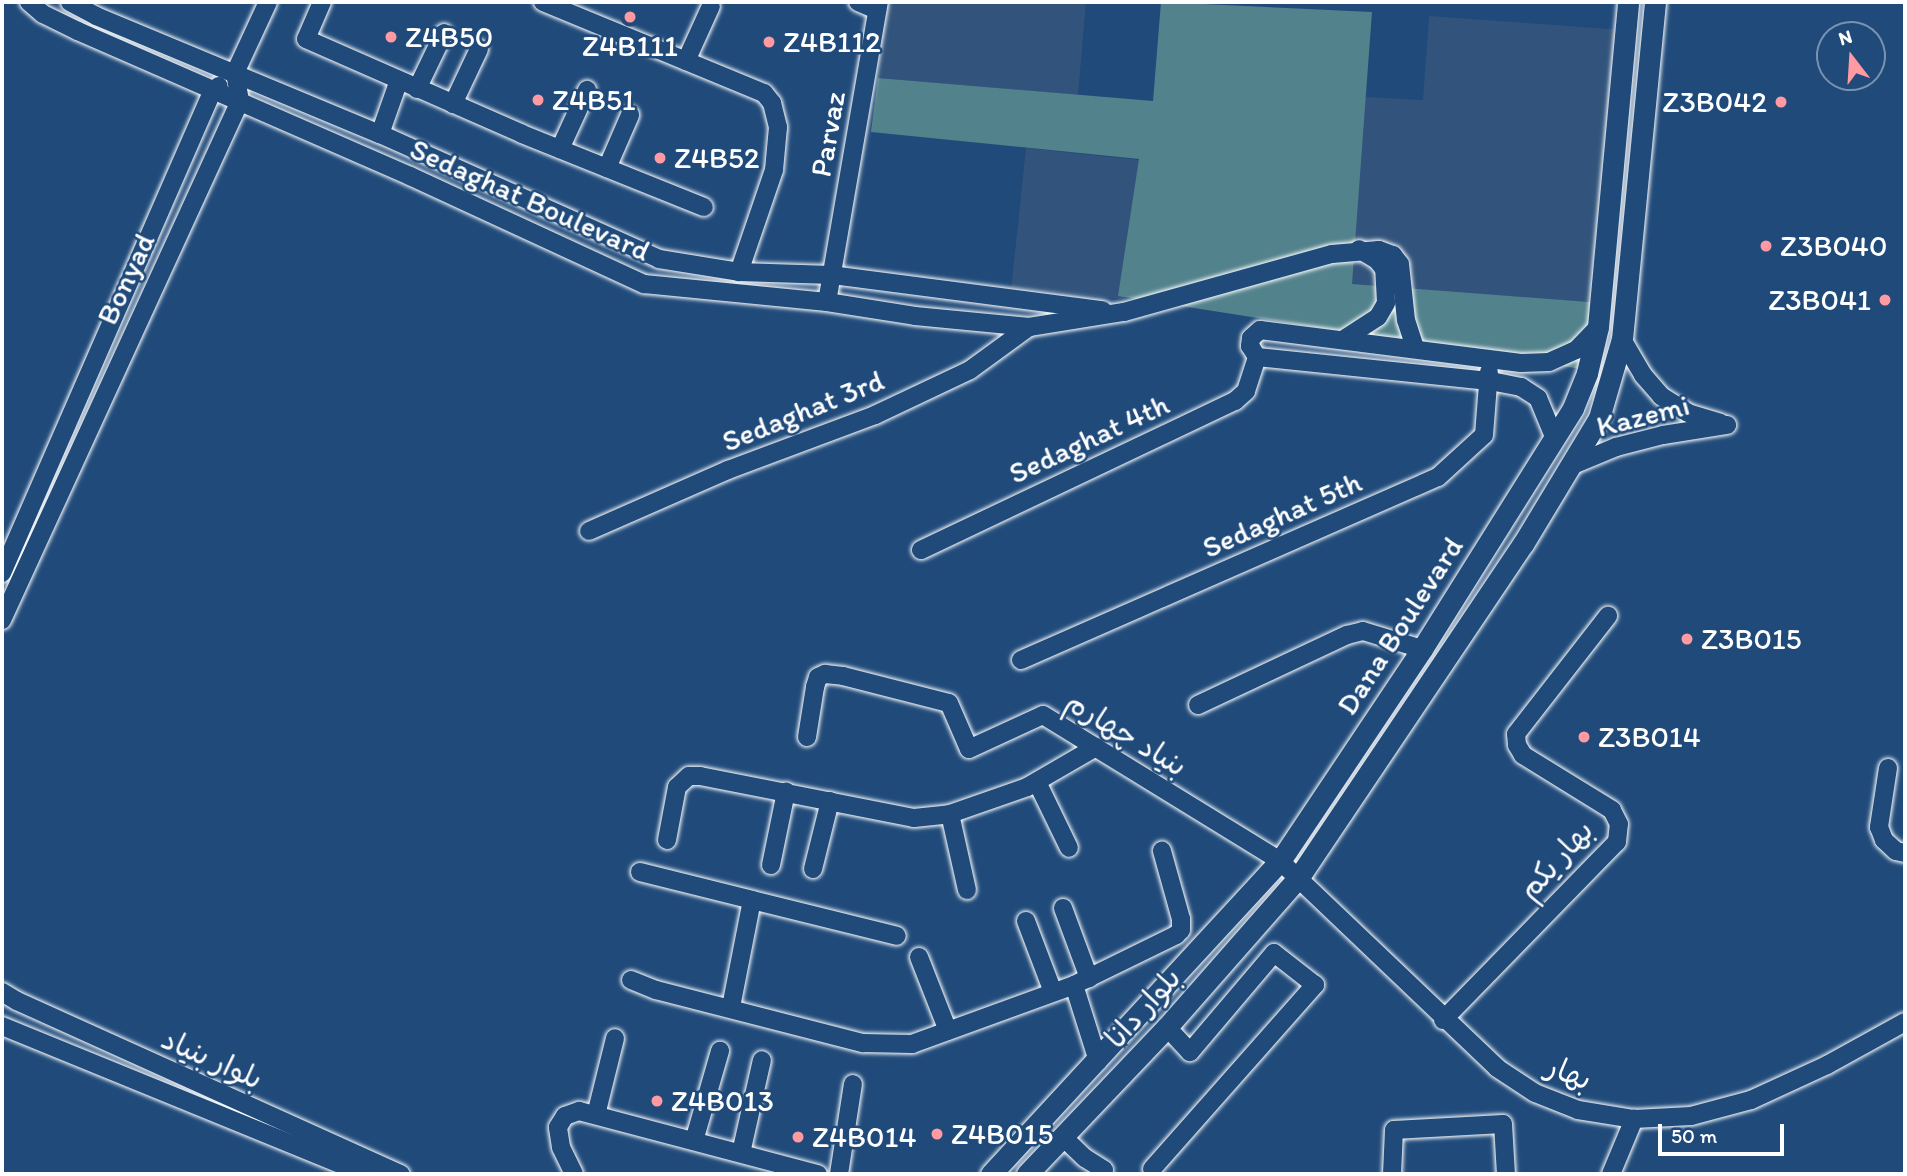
<!DOCTYPE html>
<html>
<head>
<meta charset="utf-8">
<style>
	body { margin:0 }
	#map { position:relative; width:1907px; height:1176px; overflow:hidden; background:#1f4a7a; font-family:Itim,"Playpen Sans Arabic",sans-serif }
	div>[style] { position:absolute }
	[style*='--x'] { left:calc(var(--x)*1px); top:calc(var(--y)*1px); width:calc(var(--w)*1px); rotate:calc(var(--a)*1deg) }
	.built>* { inset:0; background:#32547c; transform-origin:0 0 }
	.green>* { inset:0; background:#52828c }
	.roads { filter:drop-shadow(0 0 2px #fff) drop-shadow(0 0 2px #fff) }
	.minor>* { height:18px; margin:-9px; padding:0 9px; transform-origin:9px; border-radius:9px; background:#1f4a7a }
	.tertiary>* { height:21px; margin:-10.5px; padding:0 10.5px; transform-origin:10.5px; border-radius:10.5px; background:#1f4a7a }
	.dots>* { width:19px; height:19px; translate:-50% -50%; box-sizing:border-box; border:4px solid #1f4a7a; border-radius:50% }
	span { translate:-50% -50%; white-space:nowrap; text-align:center; line-height:1.15; -webkit-text-stroke:5px #1f4a7a; paint-order:stroke }
	.poi-label { font-size:30px; color:#fff }
	.left { translate:0 -50%; text-align:left }
	.right { translate:-100% -50%; text-align:right }
	.street-label { font-size:30px; color:#fff }
	.frame { position:absolute; inset:0; border:4px solid #fff; pointer-events:none }
	.north { position:absolute; left:1816px; top:21px; width:70px; height:70px; box-sizing:border-box; background:#1f4a7a; border:2px solid #7992af; border-radius:50%; rotate:343deg; font-size:19px; font-weight:700; line-height:28px; text-align:center; color:#fff }
	.north::after { content:''; display:block; margin:auto; width:24px; height:32px; background:#ff9aa2; clip-path:polygon(50% 0,100% 100%,50% 72%,0 100%) }
	.scale { position:absolute; left:1658px; top:1124px; width:126px; height:32px; box-sizing:border-box; border:4px solid #fff; border-top:0; padding-left:9px; font-size:21px; line-height:24px; white-space:nowrap; color:#fff; -webkit-text-stroke:5px #1f4a7a; paint-order:stroke }
</style>
</head>
<body>
<div id="map">
	<div class="built">
		<i style="clip-path:polygon(885px 2px,1086px 2px,1078px 95px,878px 78px)"></i>
		<i style="clip-path:polygon(1429px 16px,1623px 30px,1602px 303px,1351px 285px,1365px 97px,1423px 100px)"></i>
		<i style="left:1026px;top:148px;width:114px;height:140px;rotate:6deg"></i>
	</div>
	<div class="green">
		<i style="clip-path:polygon(1161px 2px,1372px 12px,1352px 284px,1602px 303px,1594px 371px,1118px 296px,1139px 159px,871px 132px,878px 78px,1153px 101px)"></i>
	</div>
	<div class="roads">
		<div class="minor">
			<i style="--x:29;--y:2;--w:18;--a:41"></i>
			<i style="--x:43;--y:14;--w:39;--a:26"></i>
			<i style="--x:78;--y:31;--w:362;--a:23.6"></i>
			<i style="--x:410;--y:176;--w:258;--a:24.8"></i>
			<i style="--x:644;--y:284;--w:184;--a:5.6"></i>
			<i style="--x:827;--y:302;--w:89;--a:9"></i>
			<i style="--x:915;--y:316;--w:115;--a:5.5"></i>
			<i style="--x:1029;--y:327;--w:96;--a:-9"></i>
			<i style="--x:1124;--y:312;--w:216;--a:-15.6"></i>
			<i style="--x:1332;--y:254;--w:47;--a:-4.9"></i>
			<i style="--x:1379;--y:250;--w:15;--a:20"></i>
			<i style="--x:1393;--y:255;--w:11;--a:52"></i>
			<i style="--x:1400;--y:264;--w:56;--a:83.9"></i>
			<i style="--x:1406;--y:320;--w:29;--a:72"></i>
			<i style="--x:70;--y:2;--w:30;--a:28"></i>
			<i style="--x:96;--y:16;--w:308;--a:22.6"></i>
			<i style="--x:380;--y:134;--w:306;--a:24.1"></i>
			<i style="--x:659;--y:259;--w:81;--a:9.2"></i>
			<i style="--x:739;--y:272;--w:93;--a:1.8"></i>
			<i style="--x:832;--y:275;--w:273;--a:7.4"></i>
			<i style="--x:322;--y:2;--w:40;--a:113.4"></i>
			<i style="--x:306;--y:39;--w:236;--a:23.7"></i>
			<i style="--x:522;--y:134;--w:196;--a:21.9"></i>
			<i style="--x:543;--y:2;--w:239;--a:22.4"></i>
			<i style="--x:764;--y:93;--w:13;--a:51"></i>
			<i style="--x:772;--y:103;--w:25;--a:76"></i>
			<i style="--x:778;--y:127;--w:43;--a:95.3"></i>
			<i style="--x:774;--y:170;--w:108;--a:108.9"></i>
			<i style="--x:858;--y:2;--w:21;--a:23"></i>
			<i style="--x:686;--y:61;--w:60;--a:-65.6"></i>
			<i style="--x:417;--y:89;--w:62;--a:-64.3"></i>
			<i style="--x:453;--y:104;--w:61;--a:-64.7"></i>
			<i style="--x:380;--y:134;--w:57;--a:-70.6"></i>
			<i style="--x:560;--y:149;--w:65;--a:-65.4"></i>
			<i style="--x:607;--y:168;--w:58;--a:-66.5"></i>
			<i style="--x:827;--y:302;--w:304;--a:-80.2"></i>
			<i style="--x:1344;--y:339;--w:40;--a:-32.9"></i>
			<i style="--x:1378;--y:317;--w:16;--a:-60"></i>
			<i style="--x:1386;--y:303;--w:34;--a:-93"></i>
			<i style="--x:1384;--y:269;--w:11;--a:-128"></i>
			<i style="--x:1377;--y:260;--w:21;--a:-149"></i>
			<i style="--x:1622;--y:339;--w:42;--a:59.7"></i>
			<i style="--x:1643;--y:375;--w:28;--a:49"></i>
			<i style="--x:1661;--y:396;--w:32;--a:32"></i>
			<i style="--x:1688;--y:413;--w:34;--a:17"></i>
			<i style="--x:1555;--y:439;--w:44;--a:-112.5"></i>
			<i style="--x:1538;--y:398;--w:20;--a:-147"></i>
			<i style="--x:1521;--y:387;--w:33;--a:-169"></i>
			<i style="--x:1489;--y:381;--w:233;--a:-174.1"></i>
			<i style="--x:1257;--y:357;--w:13;--a:-122"></i>
			<i style="--x:1250;--y:346;--w:8;--a:-83"></i>
			<i style="--x:1251;--y:338;--w:12;--a:-42"></i>
			<i style="--x:1260;--y:330;--w:263;--a:7.2"></i>
			<i style="--x:1521;--y:363;--w:28;--a:-2"></i>
			<i style="--x:1549;--y:362;--w:30;--a:-24"></i>
			<i style="--x:1576;--y:350;--w:32;--a:-46"></i>
			<i style="--x:1573;--y:465;--w:47;--a:-22.7"></i>
			<i style="--x:1616;--y:447;--w:49;--a:-14.3"></i>
			<i style="--x:1663;--y:435;--w:65;--a:-8.9"></i>
			<i style="--x:589;--y:531;--w:152;--a:-23.7"></i>
			<i style="--x:728;--y:470;--w:157;--a:-20.5"></i>
			<i style="--x:875;--y:415;--w:105;--a:-25.3"></i>
			<i style="--x:970;--y:370;--w:73;--a:-36.1"></i>
			<i style="--x:921;--y:550;--w:348;--a:-25.4"></i>
			<i style="--x:1235;--y:401;--w:15;--a:-42"></i>
			<i style="--x:1246;--y:391;--w:36;--a:-72"></i>
			<i style="--x:2;--y:573;--w:525;--a:-66.41"></i>
			<i style="--x:212;--y:92;--w:9;--a:-41"></i>
			<i style="--x:2;--y:620;--w:571;--a:-65.37"></i>
			<i style="--x:240;--y:101;--w:28;--a:-100"></i>
			<i style="--x:235;--y:73;--w:78;--a:-65.1"></i>
			<i style="--x:1021;--y:660;--w:455;--a:-23.7"></i>
			<i style="--x:1438;--y:477;--w:62;--a:-42.4"></i>
			<i style="--x:1484;--y:435;--w:63;--a:-85.5"></i>
			<i style="--x:1198;--y:705;--w:165;--a:-25.2"></i>
			<i style="--x:1347;--y:635;--w:16;--a:-14"></i>
			<i style="--x:1363;--y:631;--w:62;--a:17"></i>
			<i style="--x:807;--y:737;--w:51;--a:-80.9"></i>
			<i style="--x:815;--y:687;--w:10;--a:-73"></i>
			<i style="--x:818;--y:677;--w:8;--a:-23"></i>
			<i style="--x:825;--y:674;--w:18;--a:6"></i>
			<i style="--x:843;--y:676;--w:109;--a:14.3"></i>
			<i style="--x:949;--y:703;--w:50;--a:66.5"></i>
			<i style="--x:969;--y:749;--w:81;--a:-24.7"></i>
			<i style="--x:1043;--y:715;--w:278;--a:31.6"></i>
			<i style="--x:1280;--y:861;--w:300;--a:43.6"></i>
			<i style="--x:1497;--y:1068;--w:45;--a:33.3"></i>
			<i style="--x:1535;--y:1093;--w:46;--a:21.6"></i>
			<i style="--x:1578;--y:1110;--w:57;--a:9.1"></i>
			<i style="--x:1634;--y:1119;--w:57;--a:-3"></i>
			<i style="--x:1691;--y:1116;--w:62;--a:-14.9"></i>
			<i style="--x:1751;--y:1100;--w:84;--a:-24.7"></i>
			<i style="--x:1827;--y:1065;--w:89;--a:-28.9"></i>
			<i style="--x:1888;--y:768;--w:60;--a:98.7"></i>
			<i style="--x:1879;--y:827;--w:14;--a:69"></i>
			<i style="--x:1884;--y:840;--w:16;--a:43"></i>
			<i style="--x:1896;--y:851;--w:9;--a:13"></i>
			<i style="--x:1037;--y:782;--w:73;--a:64.1"></i>
			<i style="--x:950;--y:814;--w:78;--a:77.4"></i>
			<i style="--x:667;--y:840;--w:54;--a:-79.3"></i>
			<i style="--x:677;--y:787;--w:16;--a:-43"></i>
			<i style="--x:689;--y:776;--w:11;--a:0"></i>
			<i style="--x:700;--y:776;--w:218;--a:11.1"></i>
			<i style="--x:914;--y:818;--w:36;--a:-6"></i>
			<i style="--x:950;--y:814;--w:82;--a:-19.3"></i>
			<i style="--x:1027;--y:787;--w:80;--a:-30.1"></i>
			<i style="--x:771;--y:865;--w:75;--a:-78.4"></i>
			<i style="--x:813;--y:869;--w:70;--a:-76"></i>
			<i style="--x:640;--y:872;--w:115;--a:14"></i>
			<i style="--x:752;--y:900;--w:109;--a:101.1"></i>
			<i style="--x:752;--y:900;--w:149;--a:13.9"></i>
			<i style="--x:1063;--y:908;--w:75;--a:69.6"></i>
			<i style="--x:1026;--y:921;--w:76;--a:69.2"></i>
			<i style="--x:919;--y:957;--w:79;--a:68.6"></i>
			<i style="--x:631;--y:980;--w:27;--a:22"></i>
			<i style="--x:656;--y:990;--w:214;--a:14.4"></i>
			<i style="--x:863;--y:1043;--w:49;--a:1.2"></i>
			<i style="--x:912;--y:1044;--w:172;--a:-20"></i>
			<i style="--x:1074;--y:985;--w:114;--a:-26.1"></i>
			<i style="--x:1176;--y:935;--w:7;--a:-45"></i>
			<i style="--x:1181;--y:930;--w:11;--a:-90"></i>
			<i style="--x:1181;--y:919;--w:71;--a:-105.6"></i>
			<i style="--x:1074;--y:985;--w:80;--a:72.5"></i>
			<i style="--x:2;--y:992;--w:17;--a:31"></i>
			<i style="--x:17;--y:1001;--w:421;--a:24.3"></i>
			<i style="--x:1443;--y:1020;--w:249;--a:-45.7"></i>
			<i style="--x:1617;--y:842;--w:18;--a:-84"></i>
			<i style="--x:1619;--y:824;--w:16;--a:-117"></i>
			<i style="--x:1612;--y:810;--w:105;--a:-148.3"></i>
			<i style="--x:1523;--y:755;--w:12;--a:-121"></i>
			<i style="--x:1517;--y:745;--w:11;--a:-95"></i>
			<i style="--x:1516;--y:734;--w:150;--a:-52.1"></i>
			<i style="--x:2;--y:1026;--w:392;--a:22.2"></i>
			<i style="--x:596;--y:1115;--w:79;--a:-76.1"></i>
			<i style="--x:1063;--y:1137;--w:30;--a:44"></i>
			<i style="--x:1085;--y:1158;--w:22;--a:32"></i>
			<i style="--x:1104;--y:1170;--w:6;--a:135"></i>
			<i style="--x:694;--y:1141;--w:94;--a:-73.9"></i>
			<i style="--x:741;--y:1153;--w:95;--a:-77.3"></i>
			<i style="--x:1152;--y:1169;--w:246;--a:-48.5"></i>
			<i style="--x:1315;--y:985;--w:52;--a:-142"></i>
			<i style="--x:1274;--y:953;--w:130;--a:130.3"></i>
			<i style="--x:1190;--y:1052;--w:34;--a:-133"></i>
			<i style="--x:574;--y:1174;--w:30;--a:-116"></i>
			<i style="--x:561;--y:1147;--w:20;--a:-99"></i>
			<i style="--x:558;--y:1127;--w:13;--a:-58"></i>
			<i style="--x:565;--y:1116;--w:15;--a:-20"></i>
			<i style="--x:579;--y:1111;--w:247;--a:14.8"></i>
			<i style="--x:839;--y:1174;--w:91;--a:-81.2"></i>
			<i style="--x:1392;--y:1174;--w:44;--a:-87.4"></i>
			<i style="--x:1394;--y:1130;--w:109;--a:-3.2"></i>
			<i style="--x:1503;--y:1124;--w:50;--a:86.6"></i>
			<i style="--x:1611;--y:1174;--w:60;--a:-67.3"></i>
		</div>
		<div class="tertiary">
			<i style="--x:991;--y:1174;--w:426;--a:-47.3"></i>
			<i style="--x:1280;--y:861;--w:255;--a:-56.2"></i>
			<i style="--x:1422;--y:649;--w:284;--a:-57.9"></i>
			<i style="--x:1573;--y:408;--w:38;--a:-68"></i>
			<i style="--x:1587;--y:373;--w:47;--a:-76.6"></i>
			<i style="--x:1598;--y:327;--w:326;--a:-84.7"></i>
			<i style="--x:1027;--y:1174;--w:203;--a:-46.4"></i>
			<i style="--x:1167;--y:1027;--w:200;--a:-48.7"></i>
			<i style="--x:1299;--y:877;--w:401;--a:-56.1"></i>
			<i style="--x:1523;--y:544;--w:147;--a:-58.9"></i>
			<i style="--x:1599;--y:418;--w:82;--a:-73.8"></i>
			<i style="--x:1622;--y:339;--w:339;--a:-84.4"></i>
		</div>
	</div>
	<div class="dots">
		<i style="left:630px;top:17px;background:#ff9aa2"></i>
		<i style="left:391px;top:37px;background:#ff9aa2"></i>
		<i style="left:769px;top:42px;background:#ff9aa2"></i>
		<i style="left:538px;top:100px;background:#ff9aa2"></i>
		<i style="left:1781px;top:102px;background:#ff9aa2"></i>
		<i style="left:660px;top:158px;background:#ff9aa2"></i>
		<i style="left:1766px;top:246px;background:#ff9aa2"></i>
		<i style="left:1885px;top:300px;background:#ff9aa2"></i>
		<i style="left:1687px;top:639px;background:#ff9aa2"></i>
		<i style="left:1584px;top:737px;background:#ff9aa2"></i>
		<i style="left:657px;top:1101px;background:#ff9aa2"></i>
		<i style="left:937px;top:1134px;background:#ff9aa2"></i>
		<i style="left:798px;top:1137px;background:#ff9aa2"></i>
	</div>
	<div class="poi-label">
		<span class="left" style="left:405px;top:37px">Z4B50</span>
		<span class="left" style="left:783px;top:42px">Z4B112</span>
		<span style="left:630px;top:46px">Z4B111</span>
		<span class="left" style="left:552px;top:100px">Z4B51</span>
		<span class="right" style="left:1767px;top:102px">Z3B042</span>
		<span class="left" style="left:674px;top:158px">Z4B52</span>
		<span class="left" style="left:1780px;top:246px">Z3B040</span>
		<span class="right" style="left:1871px;top:300px">Z3B041</span>
		<span class="left" style="left:1701px;top:639px">Z3B015</span>
		<span class="left" style="left:1598px;top:737px">Z3B014</span>
		<span class="left" style="left:671px;top:1101px">Z4B013</span>
		<span class="left" style="left:951px;top:1134px">Z4B015</span>
		<span class="left" style="left:812px;top:1137px">Z4B014</span>
	</div>
	<div class="street-label">
		<span style="left:828px;top:134px;rotate:-80deg">Parvaz</span>
		<span style="left:530px;top:200px;rotate:24deg">Sedaghat Boulevard</span>
		<span style="left:126px;top:279px;rotate:-65deg">Bonyad</span>
		<span style="left:803px;top:411px;rotate:-22deg">Sedaghat 3rd</span>
		<span style="left:1643px;top:416px;rotate:-14deg">Kazemi</span>
		<span style="left:1089px;top:439px;rotate:-25deg">Sedaghat 4th</span>
		<span style="left:1282px;top:515px;rotate:-24deg">Sedaghat 5th</span>
		<span style="left:1400px;top:626px;rotate:-57deg">Dana Boulevard</span>
		<span style="left:1126px;top:734px;rotate:31deg">بنیاد چهارم</span>
		<span style="left:1556px;top:860px;rotate:-48deg">بهار یکم</span>
		<span style="left:1143px;top:1008px;rotate:-48deg">بلوار دانا</span>
		<span style="left:212px;top:1059px;rotate:24deg">بلوار بنیاد</span>
		<span style="left:1569px;top:1073px;rotate:21deg">بهار</span>
	</div>
	<div class="frame"></div>
	<div class="north">N</div>
	<div class="scale">50 m</div>
</div>
</body>
</html>
